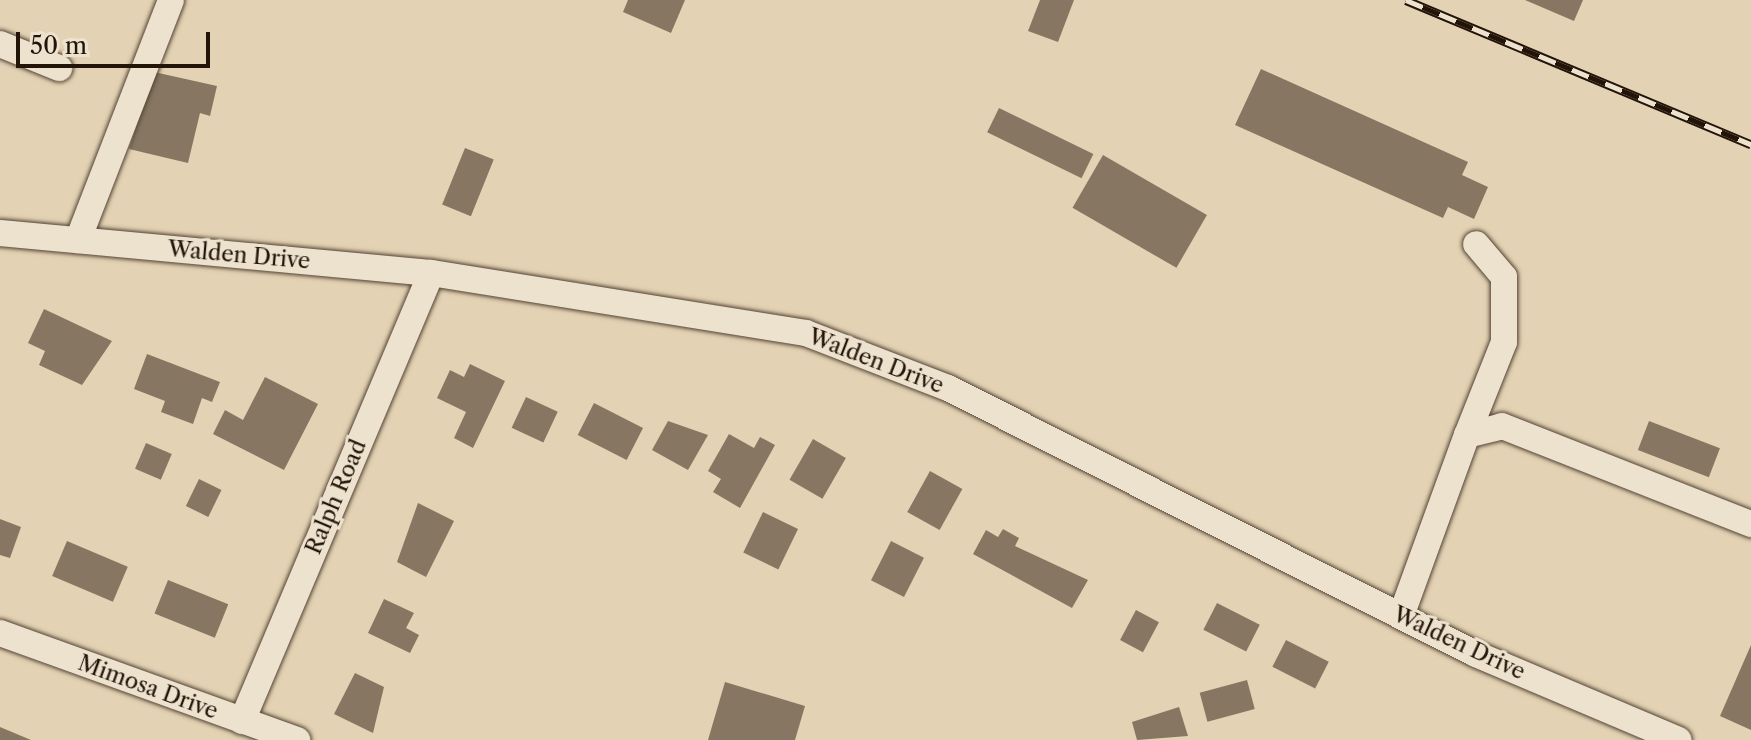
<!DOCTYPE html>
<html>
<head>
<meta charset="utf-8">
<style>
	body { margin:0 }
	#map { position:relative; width:1751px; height:740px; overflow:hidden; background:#e4d2b4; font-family:"Libre Caslon Text",serif }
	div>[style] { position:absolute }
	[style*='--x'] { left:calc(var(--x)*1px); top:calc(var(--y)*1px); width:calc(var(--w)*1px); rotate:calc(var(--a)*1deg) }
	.building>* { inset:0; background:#877762; transform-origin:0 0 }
	.roads { filter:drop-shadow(0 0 2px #524434) drop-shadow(0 0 2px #524434) }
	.minor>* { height:26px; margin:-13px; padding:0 13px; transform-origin:13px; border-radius:13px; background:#ede2ce }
	.rail>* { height:9px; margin-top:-4.5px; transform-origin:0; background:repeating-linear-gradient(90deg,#ede2ce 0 18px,#221409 0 36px); box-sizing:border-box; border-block:2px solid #221409 }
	span { translate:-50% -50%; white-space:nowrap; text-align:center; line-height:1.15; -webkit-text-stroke:6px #ede2ce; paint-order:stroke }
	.street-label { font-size:22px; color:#221409 }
	.scale { position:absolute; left:16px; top:32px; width:194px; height:36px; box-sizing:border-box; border:4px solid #221409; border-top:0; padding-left:10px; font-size:24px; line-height:28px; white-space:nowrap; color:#221409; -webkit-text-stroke:6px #ede2ce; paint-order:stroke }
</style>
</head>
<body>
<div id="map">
	<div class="building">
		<i style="clip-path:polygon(628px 0,685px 0,671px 33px,623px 12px)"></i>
		<i style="clip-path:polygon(1040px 0,1074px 0,1058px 42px,1028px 31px)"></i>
		<i style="clip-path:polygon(1525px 0,1583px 0,1574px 21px)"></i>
		<i style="clip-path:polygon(1261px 69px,1468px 162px,1462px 175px,1488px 187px,1474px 219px,1448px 207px,1443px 218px,1235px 125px)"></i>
		<i style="clip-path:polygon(154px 72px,217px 86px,210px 116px,200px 113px,188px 163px,129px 149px)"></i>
		<i style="left:999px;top:108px;width:105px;height:27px;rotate:26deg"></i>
		<i style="left:465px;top:148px;width:31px;height:61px;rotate:22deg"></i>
		<i style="left:1103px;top:155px;width:120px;height:61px;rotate:30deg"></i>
		<i style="clip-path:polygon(44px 309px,112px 341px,82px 385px,39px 365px,45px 351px,28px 343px)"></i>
		<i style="clip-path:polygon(147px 354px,220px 382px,212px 402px,202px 398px,193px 424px,161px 412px,165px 401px,134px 389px)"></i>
		<i style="clip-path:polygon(470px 364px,505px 381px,473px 448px,454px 438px,466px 412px,437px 398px,450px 370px,464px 377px)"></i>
		<i style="clip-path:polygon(265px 377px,318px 404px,284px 470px,213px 434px,225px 410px,243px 420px)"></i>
		<i style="left:526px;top:397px;width:35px;height:34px;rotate:25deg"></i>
		<i style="left:594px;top:403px;width:55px;height:36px;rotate:27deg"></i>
		<i style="clip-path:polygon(668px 421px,708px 435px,688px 470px,652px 450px)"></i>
		<i style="left:1649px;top:421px;width:76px;height:31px;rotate:21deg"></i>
		<i style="clip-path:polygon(729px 434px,754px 448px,760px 437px,775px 445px,740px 508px,713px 492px,721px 479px,708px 471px)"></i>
		<i style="left:813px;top:439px;width:38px;height:47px;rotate:30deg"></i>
		<i style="left:146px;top:443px;width:28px;height:28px;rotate:23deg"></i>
		<i style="left:930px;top:471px;width:37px;height:47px;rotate:29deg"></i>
		<i style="left:199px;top:479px;width:25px;height:30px;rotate:26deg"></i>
		<i style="clip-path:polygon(418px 503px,454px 521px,426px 577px,397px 562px)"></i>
		<i style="left:763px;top:512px;width:39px;height:45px;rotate:26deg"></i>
		<i style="clip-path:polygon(0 519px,21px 527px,10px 558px,0 555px)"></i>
		<i style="clip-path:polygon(1003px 529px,1019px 538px,1015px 546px,1088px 580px,1072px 608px,973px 554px,986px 530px,998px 537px)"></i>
		<i style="left:67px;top:541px;width:66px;height:38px;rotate:23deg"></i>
		<i style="left:891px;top:541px;width:37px;height:44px;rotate:27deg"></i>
		<i style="left:168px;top:580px;width:65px;height:36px;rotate:22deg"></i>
		<i style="clip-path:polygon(384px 599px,414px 613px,406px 628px,419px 635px,410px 653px,368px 633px)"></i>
		<i style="left:1217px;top:603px;width:48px;height:30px;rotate:27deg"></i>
		<i style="left:1136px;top:610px;width:26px;height:34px;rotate:28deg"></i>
		<i style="left:1286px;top:640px;width:48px;height:30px;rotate:27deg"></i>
		<i style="clip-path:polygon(1751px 645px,1751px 730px,1720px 716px)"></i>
		<i style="clip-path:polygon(355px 673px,384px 687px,373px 733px,334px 714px)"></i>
		<i style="left:1247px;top:680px;width:30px;height:49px;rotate:75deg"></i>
		<i style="clip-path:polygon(725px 682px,805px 706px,795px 740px,708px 740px)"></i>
		<i style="clip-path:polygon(1179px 707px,1188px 736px,1137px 740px,1132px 722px)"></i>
		<i style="clip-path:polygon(0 727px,31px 740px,0 740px)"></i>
	</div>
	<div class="roads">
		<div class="minor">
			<i style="--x:0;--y:44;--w:64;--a:22.1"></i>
			<i style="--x:0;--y:233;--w:433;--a:5.3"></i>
			<i style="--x:431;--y:273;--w:380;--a:9.1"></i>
			<i style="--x:806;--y:333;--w:152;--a:21.2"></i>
			<i style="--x:948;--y:388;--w:591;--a:26.74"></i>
			<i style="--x:1476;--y:654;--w:220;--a:23"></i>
			<i style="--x:78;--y:240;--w:257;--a:-68.8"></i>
			<i style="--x:1467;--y:435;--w:100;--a:-68.3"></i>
			<i style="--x:1504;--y:342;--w:65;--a:-90"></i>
			<i style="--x:1504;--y:277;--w:43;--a:-130.3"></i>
			<i style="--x:1401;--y:616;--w:193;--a:-70"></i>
			<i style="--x:1467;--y:435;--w:36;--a:-14"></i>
			<i style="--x:1502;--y:426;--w:268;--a:21.5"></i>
			<i style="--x:0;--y:633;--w:316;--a:19.8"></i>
			<i style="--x:242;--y:721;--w:486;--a:-67.1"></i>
		</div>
	</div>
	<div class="rail">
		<i style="--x:1406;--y:0;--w:374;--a:22.7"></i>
	</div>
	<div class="street-label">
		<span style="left:239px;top:255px;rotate:5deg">Walden Drive</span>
		<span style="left:876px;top:361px;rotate:21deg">Walden Drive</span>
		<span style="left:336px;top:497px;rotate:-67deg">Ralph Road</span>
		<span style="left:1459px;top:643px;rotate:25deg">Walden Drive</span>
		<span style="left:148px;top:687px;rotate:20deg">Mimosa Drive</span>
	</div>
	<div class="scale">50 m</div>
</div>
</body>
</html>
